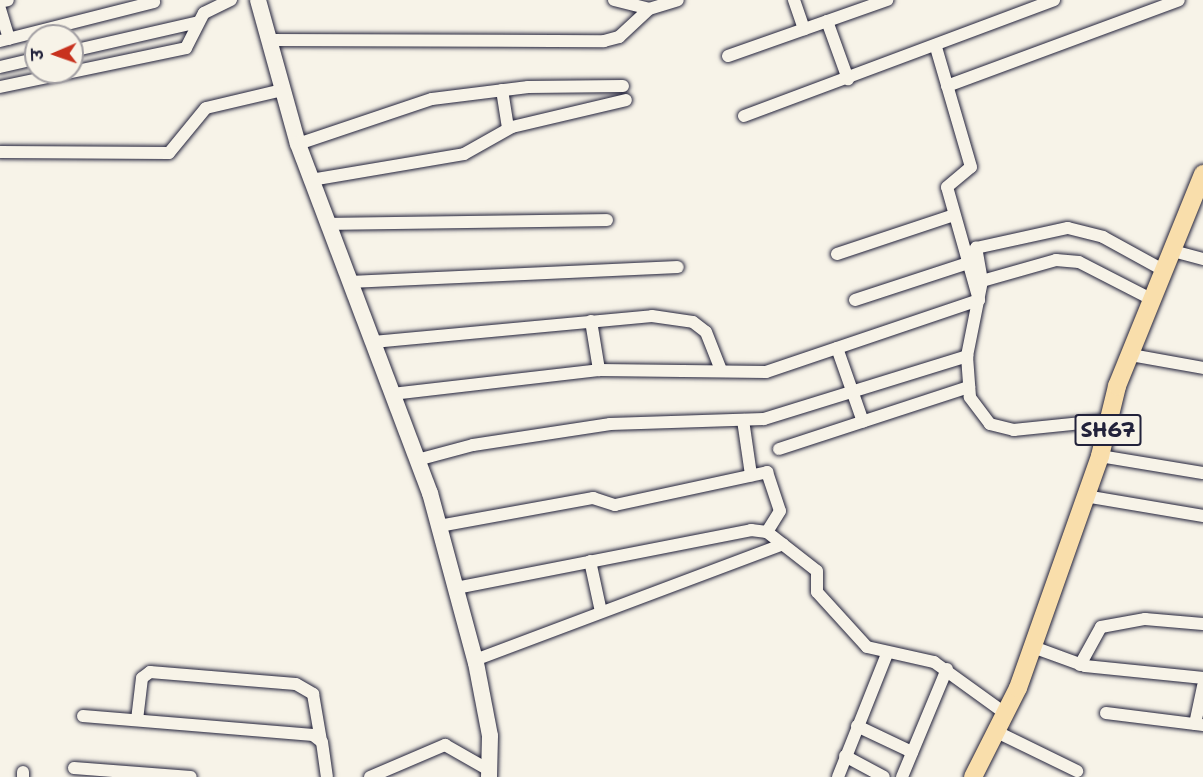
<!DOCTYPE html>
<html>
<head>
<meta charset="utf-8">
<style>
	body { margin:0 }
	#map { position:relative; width:1203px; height:777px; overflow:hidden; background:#f7f3e8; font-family:"Shantell Sans","Playpen Sans Deva",sans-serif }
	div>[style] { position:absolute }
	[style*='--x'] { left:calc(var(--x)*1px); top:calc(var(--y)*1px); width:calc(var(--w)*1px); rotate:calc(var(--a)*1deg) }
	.roads { filter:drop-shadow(0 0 2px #22223b) drop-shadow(0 0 2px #22223b) }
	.minor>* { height:12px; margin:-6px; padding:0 6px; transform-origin:6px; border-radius:6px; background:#f7f3e8 }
	.secondary>* { height:16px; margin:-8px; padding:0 8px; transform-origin:8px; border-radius:8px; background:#f7f3e8 }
	.primary>* { height:18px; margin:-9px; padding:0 9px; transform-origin:9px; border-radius:9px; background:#f9deab }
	span { translate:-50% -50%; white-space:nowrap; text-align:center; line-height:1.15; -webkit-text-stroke:6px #f7f3e8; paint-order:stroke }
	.shield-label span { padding:2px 4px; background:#f7f3e8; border:2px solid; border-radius:4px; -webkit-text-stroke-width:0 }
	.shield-label { font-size:21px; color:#22223b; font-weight:700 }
	.north { position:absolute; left:24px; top:24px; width:60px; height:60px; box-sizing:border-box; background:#f7f3e8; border:2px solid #a29fa3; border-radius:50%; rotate:268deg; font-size:16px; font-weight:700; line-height:24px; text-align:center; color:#22223b }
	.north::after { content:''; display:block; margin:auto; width:21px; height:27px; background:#c8321e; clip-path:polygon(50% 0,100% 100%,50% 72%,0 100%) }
</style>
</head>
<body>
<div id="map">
	<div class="roads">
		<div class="minor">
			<i style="--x:614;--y:0;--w:36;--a:14"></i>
			<i style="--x:649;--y:9;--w:30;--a:-17"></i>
			<i style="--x:794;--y:0;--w:31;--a:71"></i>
			<i style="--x:0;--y:2;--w:8;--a:-14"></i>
			<i style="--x:0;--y:9;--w:31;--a:73"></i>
			<i style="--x:827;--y:21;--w:62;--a:70.1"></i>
			<i style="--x:268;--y:40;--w:336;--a:0.2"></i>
			<i style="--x:604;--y:41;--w:16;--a:-15"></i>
			<i style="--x:619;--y:37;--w:41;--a:-43"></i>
			<i style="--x:0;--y:41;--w:159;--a:-14.2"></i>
			<i style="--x:72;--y:51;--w:130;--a:-12.9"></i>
			<i style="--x:728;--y:56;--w:169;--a:-19.4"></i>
			<i style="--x:0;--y:67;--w:37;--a:-13"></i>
			<i style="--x:947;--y:86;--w:247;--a:-20.3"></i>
			<i style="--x:0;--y:87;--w:190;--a:-11.8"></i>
			<i style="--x:186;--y:48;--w:39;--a:-63"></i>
			<i style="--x:204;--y:13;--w:30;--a:-26"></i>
			<i style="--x:502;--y:90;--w:38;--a:81"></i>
			<i style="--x:744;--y:116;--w:331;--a:-20.5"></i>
			<i style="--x:298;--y:144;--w:141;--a:-18.6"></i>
			<i style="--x:432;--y:99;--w:97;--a:-7.1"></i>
			<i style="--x:528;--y:87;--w:95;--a:-0.6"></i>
			<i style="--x:0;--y:152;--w:169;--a:0.3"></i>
			<i style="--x:169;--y:153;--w:58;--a:-50.6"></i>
			<i style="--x:206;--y:108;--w:79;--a:-13.2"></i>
			<i style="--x:311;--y:180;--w:155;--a:-9.6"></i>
			<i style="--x:464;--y:154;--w:55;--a:-29.4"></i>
			<i style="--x:512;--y:127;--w:117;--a:-13.3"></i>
			<i style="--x:328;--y:224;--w:279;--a:-0.8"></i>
			<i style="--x:1173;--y:251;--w:31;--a:15"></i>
			<i style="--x:837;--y:254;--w:123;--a:-18.4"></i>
			<i style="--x:982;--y:281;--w:34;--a:-100"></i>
			<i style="--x:976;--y:248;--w:94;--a:-12.3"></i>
			<i style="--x:1068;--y:228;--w:36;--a:14"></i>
			<i style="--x:1103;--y:237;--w:68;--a:28.8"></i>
			<i style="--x:350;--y:282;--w:328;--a:-2.6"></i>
			<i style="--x:855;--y:300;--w:119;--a:-18.1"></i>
			<i style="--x:591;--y:321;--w:50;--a:80.7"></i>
			<i style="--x:373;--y:342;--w:280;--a:-5.3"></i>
			<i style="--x:652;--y:316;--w:41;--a:8.3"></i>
			<i style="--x:693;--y:322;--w:16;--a:38"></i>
			<i style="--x:706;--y:332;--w:41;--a:68.5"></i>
			<i style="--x:837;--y:348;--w:78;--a:70.6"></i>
			<i style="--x:1131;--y:355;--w:73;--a:10.2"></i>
			<i style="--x:392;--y:394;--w:208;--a:-6.6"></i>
			<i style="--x:599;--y:370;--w:167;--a:0.7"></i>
			<i style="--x:766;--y:372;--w:225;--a:-18.7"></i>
			<i style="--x:979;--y:300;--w:117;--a:-105.8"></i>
			<i style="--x:947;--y:187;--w:31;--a:-40"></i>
			<i style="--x:971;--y:167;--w:125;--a:-106.3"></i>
			<i style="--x:743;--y:420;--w:56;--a:81.7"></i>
			<i style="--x:1111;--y:420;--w:98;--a:174.1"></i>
			<i style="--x:1014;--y:430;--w:25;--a:-166"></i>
			<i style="--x:990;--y:424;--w:34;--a:-127"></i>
			<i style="--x:970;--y:397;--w:41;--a:-94.2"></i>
			<i style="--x:967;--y:356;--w:76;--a:-78.7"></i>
			<i style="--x:982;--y:281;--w:77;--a:-15.8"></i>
			<i style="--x:1056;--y:260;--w:23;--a:5"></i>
			<i style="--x:1079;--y:262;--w:81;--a:27.2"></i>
			<i style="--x:779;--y:449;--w:200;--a:-18.1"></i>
			<i style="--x:1100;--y:456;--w:104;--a:9.4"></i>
			<i style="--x:417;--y:460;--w:58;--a:-15"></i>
			<i style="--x:473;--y:445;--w:139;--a:-8.7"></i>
			<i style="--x:610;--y:424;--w:154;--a:-1.9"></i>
			<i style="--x:764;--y:419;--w:213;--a:-17.2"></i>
			<i style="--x:1085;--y:496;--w:120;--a:9.6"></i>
			<i style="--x:439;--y:526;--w:157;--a:-10.3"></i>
			<i style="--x:593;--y:498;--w:23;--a:18"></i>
			<i style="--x:615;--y:505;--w:156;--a:-12.2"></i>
			<i style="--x:767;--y:472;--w:41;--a:71.6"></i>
			<i style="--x:780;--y:511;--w:25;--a:122"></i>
			<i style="--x:590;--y:561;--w:52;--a:77.8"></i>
			<i style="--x:456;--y:588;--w:301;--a:-11.1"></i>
			<i style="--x:751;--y:530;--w:16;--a:7"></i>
			<i style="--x:767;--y:532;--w:63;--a:38"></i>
			<i style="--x:817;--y:571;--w:21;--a:90"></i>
			<i style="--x:817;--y:592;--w:74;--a:47.7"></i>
			<i style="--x:867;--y:647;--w:69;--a:12.6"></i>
			<i style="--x:934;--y:662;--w:89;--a:35.8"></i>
			<i style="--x:1033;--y:647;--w:55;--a:20.1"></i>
			<i style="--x:1085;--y:666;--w:119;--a:5.8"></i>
			<i style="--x:475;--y:660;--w:329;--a:-20.6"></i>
			<i style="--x:1080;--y:665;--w:43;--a:-61.1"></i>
			<i style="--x:1101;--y:627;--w:45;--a:-10.3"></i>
			<i style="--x:1145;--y:619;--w:58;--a:4.9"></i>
			<i style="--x:1106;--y:713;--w:98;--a:7.1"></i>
			<i style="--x:83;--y:716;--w:231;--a:4.7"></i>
			<i style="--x:313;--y:735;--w:11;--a:38"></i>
			<i style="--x:322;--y:742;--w:35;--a:82"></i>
			<i style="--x:137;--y:720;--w:42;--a:-83.2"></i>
			<i style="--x:142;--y:678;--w:10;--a:-37"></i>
			<i style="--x:150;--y:672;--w:146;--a:4.7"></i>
			<i style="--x:296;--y:684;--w:20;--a:30"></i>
			<i style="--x:313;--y:694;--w:48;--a:80.3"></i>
			<i style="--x:1195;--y:724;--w:39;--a:-78"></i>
			<i style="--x:857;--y:726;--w:61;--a:25.3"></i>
			<i style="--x:999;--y:733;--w:87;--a:26"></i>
			<i style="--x:845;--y:756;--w:44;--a:28.3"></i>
			<i style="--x:74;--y:768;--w:117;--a:4.4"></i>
			<i style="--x:23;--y:777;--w:5;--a:-90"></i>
			<i style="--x:370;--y:777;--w:82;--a:-23.1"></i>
			<i style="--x:445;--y:745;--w:51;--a:29.6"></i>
			<i style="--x:838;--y:777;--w:132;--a:-68.3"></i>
			<i style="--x:902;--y:777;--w:117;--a:-67.4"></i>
		</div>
		<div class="secondary">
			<i style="--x:258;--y:0;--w:149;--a:74.5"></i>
			<i style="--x:298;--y:144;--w:373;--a:69.3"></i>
			<i style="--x:430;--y:493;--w:176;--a:74.9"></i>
			<i style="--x:476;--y:663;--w:74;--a:79.1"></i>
			<i style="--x:490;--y:736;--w:41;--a:91.4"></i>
		</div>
		<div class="primary">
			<i style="--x:973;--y:777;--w:100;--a:-63.2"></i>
			<i style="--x:1018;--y:688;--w:246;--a:-70.5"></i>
			<i style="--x:1100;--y:456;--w:72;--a:-76.3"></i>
			<i style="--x:1117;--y:386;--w:229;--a:-67.9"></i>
		</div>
	</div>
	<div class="shield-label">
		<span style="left:1108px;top:430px">SH67</span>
	</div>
	<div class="north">उ</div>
</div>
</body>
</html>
